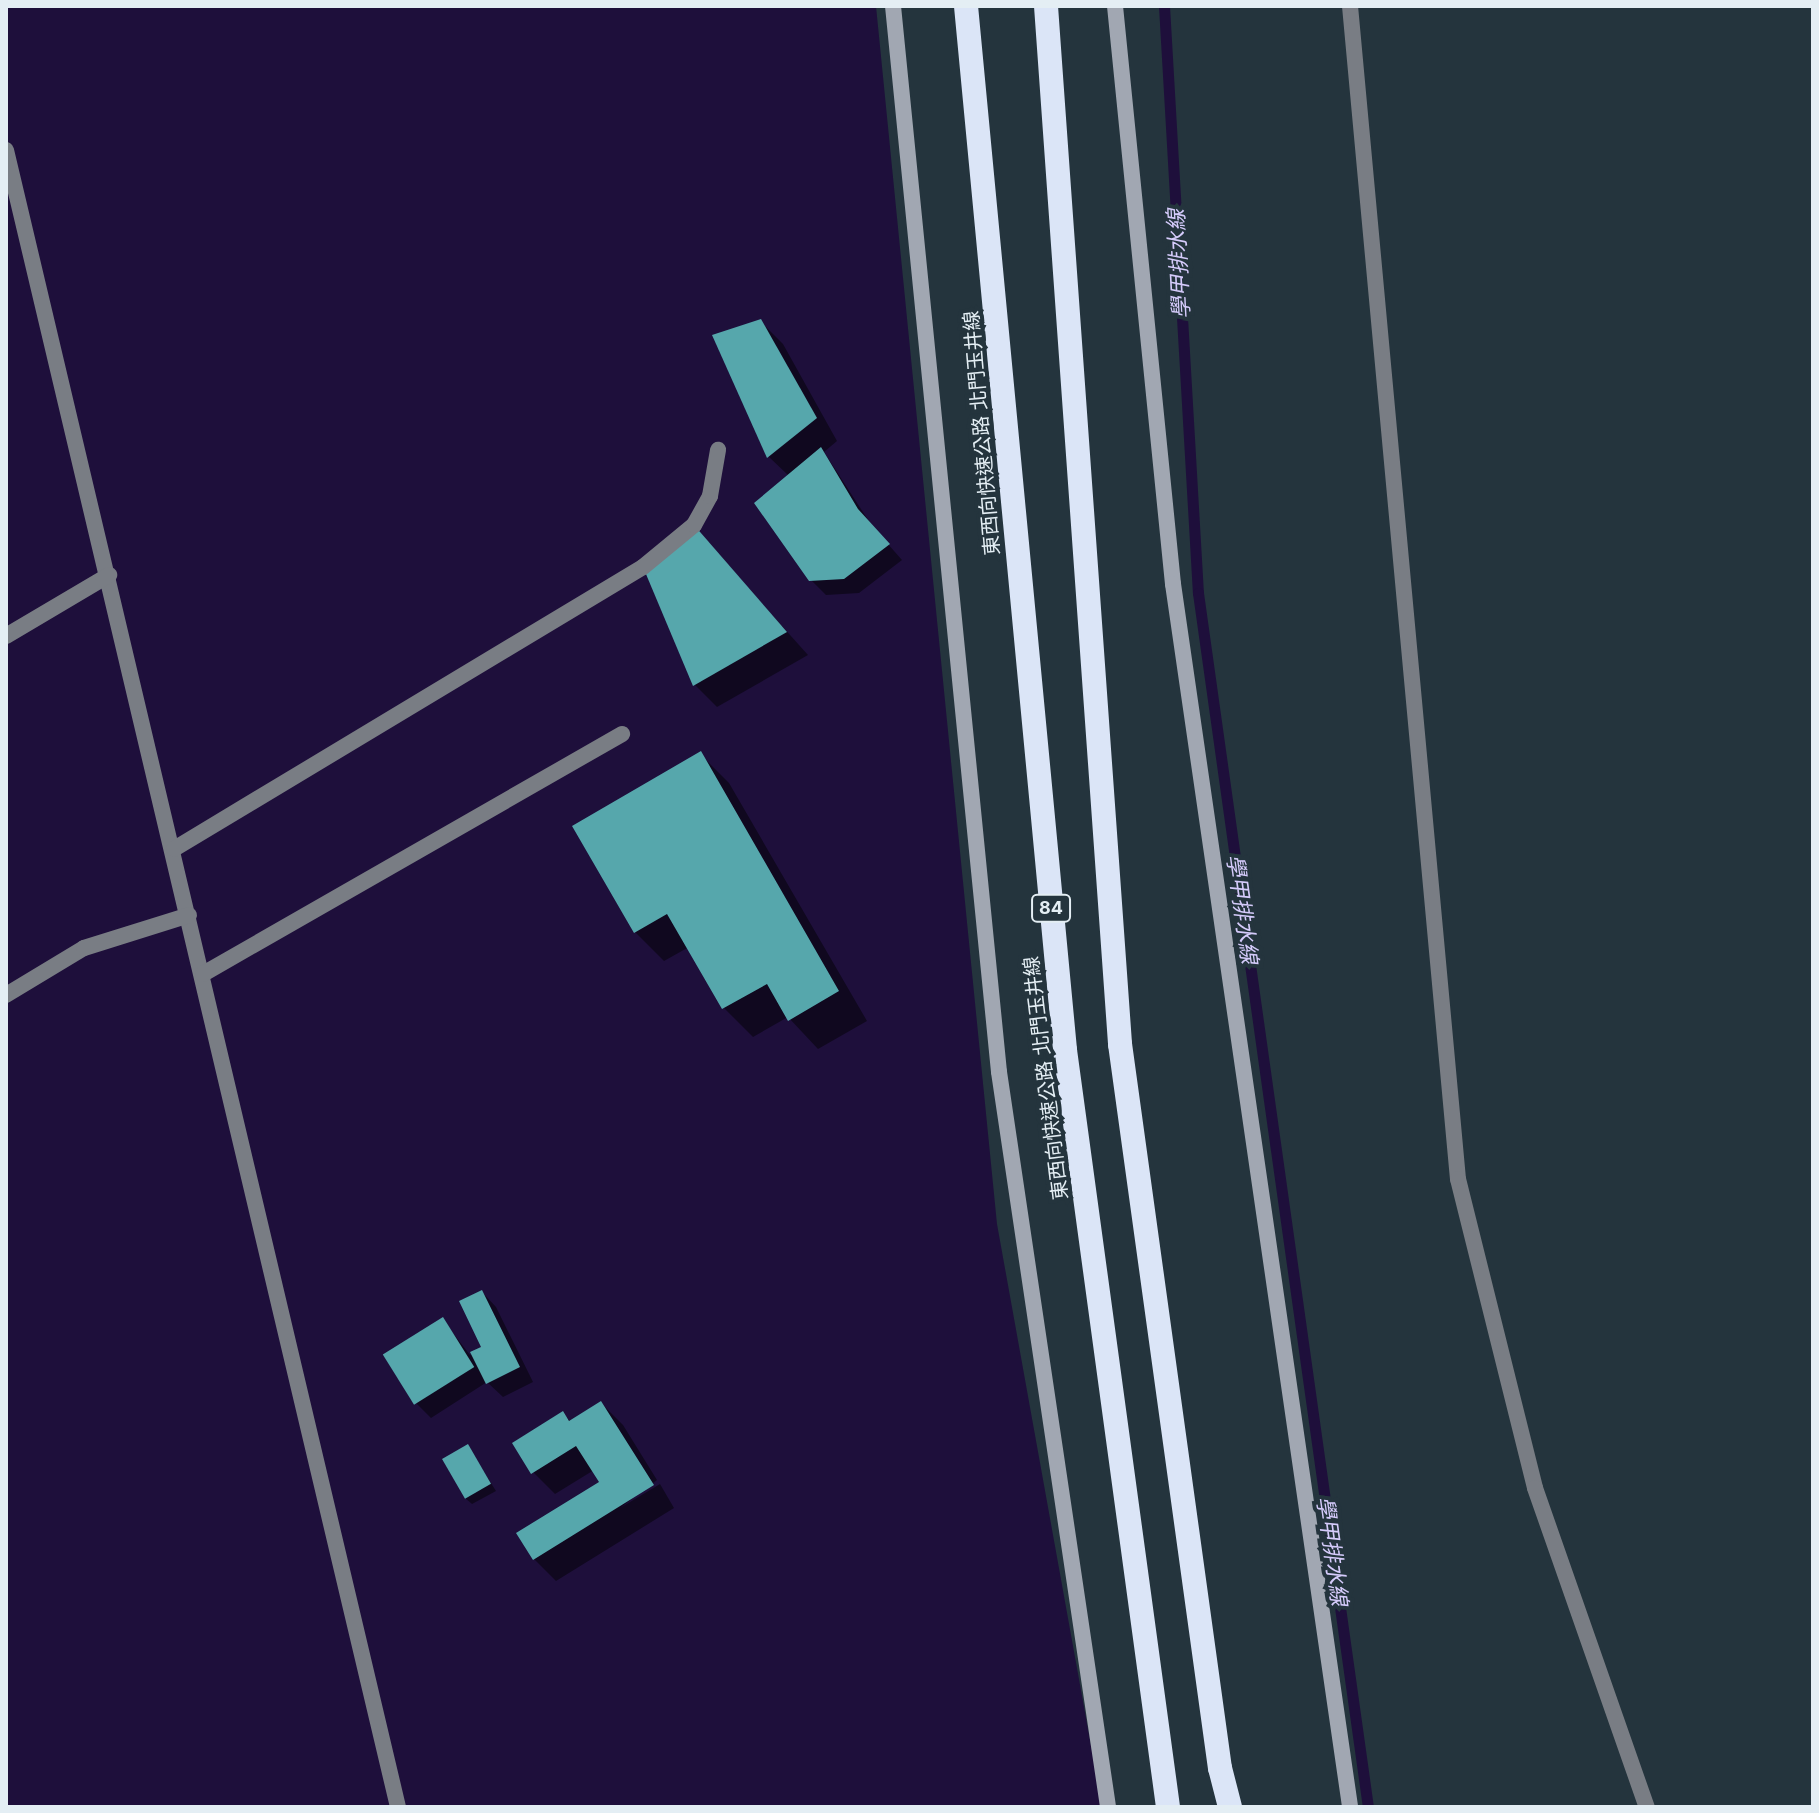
<!DOCTYPE html>
<html>
<head>
<meta charset="utf-8">
<style>
	body { margin:0 }
	#map { position:relative; width:1819px; height:1813px; overflow:hidden; background:#24343d; font-family:Inter,"Noto Sans TC",sans-serif }
	div>[style] { position:absolute }
	[style*='--x'] { left:calc(var(--x)*1px); top:calc(var(--y)*1px); width:calc(var(--w)*1px); rotate:calc(var(--a)*1deg) }
	.water>* { inset:0; background:#1e0f3b }
	.shadow>* { inset:0; background:#0007 }
	.stream>* { height:11px; margin:-5.5px; padding:0 5.5px; transform-origin:5.5px; border-radius:5.5px; background:#1e0f3b }
	.building>* { inset:0; background:#56a7ac; transform-origin:0 0 }
	.lane>* { height:16px; margin:-8px; padding:0 8px; transform-origin:8px; border-radius:8px; background:#797d84 }
	.secondary>* { height:16px; margin:-8px; padding:0 8px; transform-origin:8px; border-radius:8px; background:#a1a7b2 }
	.highway>* { height:24px; margin:-12px; padding:0 12px; transform-origin:12px; border-radius:12px; background:#dbe5f7 }
	span { translate:-50% -50%; white-space:nowrap; text-align:center; line-height:1.15; -webkit-text-stroke:8px #24343d; paint-order:stroke }
	.shield-label span { padding:2px 6px; background:#24343d; border:2px solid; border-radius:6px; -webkit-text-stroke-width:0 }
	.shield-label { font-size:18px; color:#e4eef4; font-weight:700 }
	.street-label { font-size:20px; color:#e4eef4 }
	.water-label { font-size:22px; color:#d5cbfb; font-style:italic }
	.frame { position:absolute; inset:0; border:8px solid #e4eef4; pointer-events:none }
</style>
</head>
<body>
<div id="map">
	<div class="water">
		<i style="clip-path:polygon(6px 6px,876px 6px,997px 1224px,1102px 1807px,6px 1807px)"></i>
	</div>
	<div class="shadow">
		<i style="clip-path:polygon(761px 322px,783px 344px,837px 441px,824px 452px,872px 526px,902px 560px,859px 593px,826px 595px,811px 580px,789px 476px,769px 457px,715px 336px)"></i>
		<i style="clip-path:polygon(694px 528px,808px 655px,717px 707px,695px 685px,646px 567px)"></i>
		<i style="clip-path:polygon(700px 754px,729px 783px,867px 1021px,818px 1049px,788px 1017px,753px 1037px,724px 1008px,689px 947px,664px 961px,635px 932px)"></i>
		<i style="clip-path:polygon(482px 1292px,496px 1307px,533px 1382px,503px 1397px,487px 1382px,431px 1418px,416px 1403px,442px 1319px,470px 1355px,484px 1347px)"></i>
		<i style="clip-path:polygon(601px 1403px,623px 1425px,657px 1480px,620px 1508px,660px 1484px,674px 1508px,556px 1581px,534px 1559px,602px 1483px,594px 1470px,555px 1494px,533px 1472px,563px 1414px,571px 1422px)"></i>
		<i style="clip-path:polygon(468px 1447px,496px 1491px,472px 1504px,465px 1498px)"></i>
	</div>
	<div class="stream">
		<i style="--x:1164;--y:6;--w:588;--a:86.69"></i>
		<i style="--x:1198;--y:593;--w:1226;--a:82.03"></i>
	</div>
	<div class="building">
		<i style="clip-path:polygon(761px 319px,817px 418px,767px 458px,712px 335px)"></i>
		<i style="clip-path:polygon(821px 447px,858px 509px,890px 544px,844px 579px,809px 581px,754px 503px)"></i>
		<i style="clip-path:polygon(694px 525px,787px 632px,693px 686px,643px 567px)"></i>
		<i style="clip-path:polygon(701px 751px,839px 991px,788px 1021px,767px 984px,722px 1009px,667px 914px,634px 933px,572px 826px)"></i>
		<i style="clip-path:polygon(482px 1290px,520px 1367px,486px 1384px,470px 1352px,481px 1347px,459px 1301px)"></i>
		<i style="left:443px;top:1317px;width:59px;height:71px;rotate:58deg"></i>
		<i style="clip-path:polygon(601px 1401px,654px 1485px,533px 1560px,516px 1533px,599px 1482px,576px 1446px,531px 1474px,512px 1443px,563px 1411px,569px 1421px)"></i>
		<i style="left:468px;top:1444px;width:46px;height:30px;rotate:60deg"></i>
	</div>
	<div class="lane">
		<i style="--x:1350;--y:6;--w:1178;--a:84.74"></i>
		<i style="--x:1458;--y:1179;--w:318;--a:76"></i>
		<i style="--x:1535;--y:1488;--w:338;--a:70.7"></i>
		<i style="--x:6;--y:150;--w:1703;--a:76.69"></i>
		<i style="--x:6;--y:636;--w:120;--a:-30.6"></i>
		<i style="--x:174;--y:849;--w:547;--a:-31.02"></i>
		<i style="--x:643;--y:567;--w:66;--a:-39.5"></i>
		<i style="--x:694;--y:525;--w:33;--a:-61"></i>
		<i style="--x:710;--y:496;--w:47;--a:-80.1"></i>
		<i style="--x:203;--y:974;--w:483;--a:-29.8"></i>
		<i style="--x:6;--y:995;--w:91;--a:-31.1"></i>
		<i style="--x:84;--y:948;--w:110;--a:-17.4"></i>
	</div>
	<div class="secondary">
		<i style="--x:893;--y:6;--w:1071;--a:84.32"></i>
		<i style="--x:999;--y:1072;--w:743;--a:81.56"></i>
		<i style="--x:1115;--y:6;--w:581;--a:84.27"></i>
		<i style="--x:1173;--y:584;--w:1236;--a:81.76"></i>
	</div>
	<div class="highway">
		<i style="--x:966;--y:6;--w:1049;--a:84.58"></i>
		<i style="--x:1065;--y:1050;--w:764;--a:82.25"></i>
		<i style="--x:1046;--y:6;--w:1041;--a:85.92"></i>
		<i style="--x:1120;--y:1044;--w:731;--a:82.14"></i>
		<i style="--x:1220;--y:1768;--w:40;--a:75.6"></i>
	</div>
	<div class="shield-label">
		<span style="left:1051px;top:908px">84</span>
	</div>
	<div class="street-label">
		<span style="left:982px;top:433px;rotate:-95deg">東西向快速公路 北門玉井線</span>
		<span style="left:1046px;top:1078px;rotate:-97deg">東西向快速公路 北門玉井線</span>
	</div>
	<div class="water-label">
		<span style="left:1179px;top:264px;rotate:-93deg">學甲排水線</span>
		<span style="left:1242px;top:909px;rotate:82deg">學甲排水線</span>
		<span style="left:1332px;top:1551px;rotate:82deg">學甲排水線</span>
	</div>
	<div class="frame"></div>
</div>
</body>
</html>
